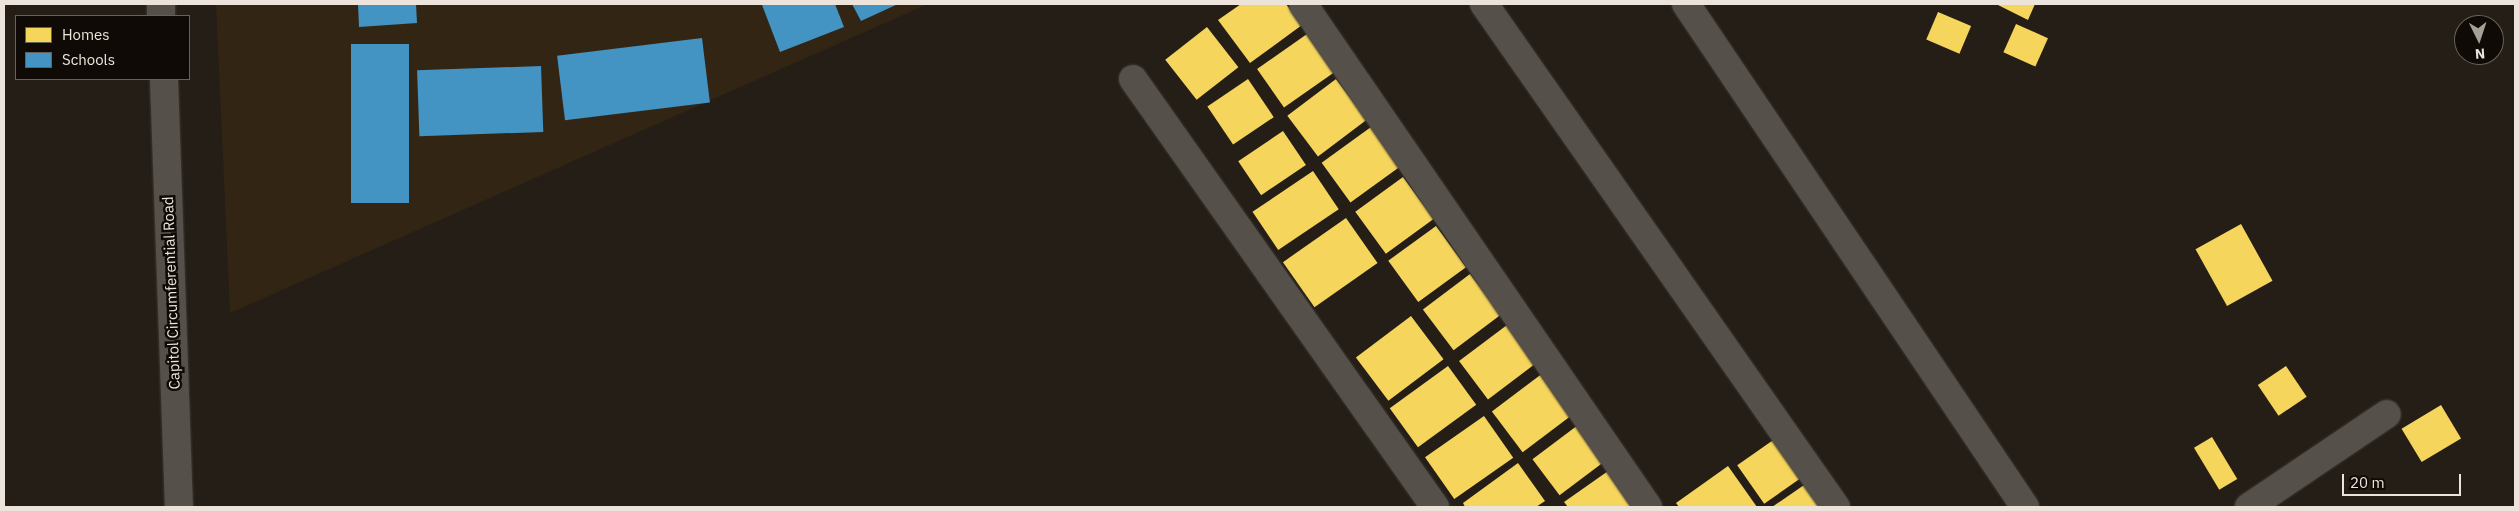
<!DOCTYPE html>
<html>
<head>
<meta charset="utf-8">
<style>
	body { margin:0 }
	#map { position:relative; width:2519px; height:511px; overflow:hidden; background:#241e17; font-family:"IBM Plex Sans",sans-serif }
	div>[style] { position:absolute }
	[style*='--x'] { left:calc(var(--x)*1px); top:calc(var(--y)*1px); width:calc(var(--w)*1px); rotate:calc(var(--a)*1deg) }
	.built>* { inset:0; background:#332513 }
	.homes>* { inset:0; background:#f6d55c; transform-origin:0 0 }
	.schools>* { inset:0; background:#4393c3; transform-origin:0 0 }
	.roads { filter:drop-shadow(0 0 1px #3d3833) drop-shadow(0 0 1px #3d3833) }
	.minor>* { height:28px; margin:-14px; padding:0 14px; transform-origin:14px; border-radius:14px; background:#55504a }
	.secondary>* { height:28px; margin:-14px; padding:0 14px; transform-origin:14px; border-radius:14px; background:#55504a }
	span { translate:-50% -50%; white-space:nowrap; text-align:center; line-height:1.15; -webkit-text-stroke:5px #0f0a05; paint-order:stroke }
	.street-label { font-size:15px; color:#ece4db }
	.frame { position:absolute; inset:0; border:5px solid #ece4db; pointer-events:none }
	.legend { position:absolute; left:15px; top:15px; width:175px; height:65px; box-sizing:border-box; background:#0f0a05; border:1px solid #67615b; margin:0; padding:6px 9px; list-style:none; font-size:15px; color:#ece4db }
	.legend li { display:flex; align-items:center; gap:10px; height:25px }
	.legend b { width:25px; border:1px solid #67615b }
	.north { position:absolute; left:2454px; top:15px; width:50px; height:50px; box-sizing:border-box; background:#0f0a05; border:1px solid #67615b; border-radius:50%; rotate:176deg; font-size:14px; font-weight:700; line-height:20px; text-align:center; color:#ece4db }
	.north::after { content:''; display:block; margin:auto; width:18px; height:22px; background:#a69f96; clip-path:polygon(50% 0,100% 100%,50% 72%,0 100%) }
	.scale { position:absolute; left:2342px; top:474px; width:119px; height:22px; box-sizing:border-box; border:2px solid #ece4db; border-top:0; padding-left:6px; font-size:15px; line-height:18px; white-space:nowrap; color:#ece4db; -webkit-text-stroke:4px #0f0a05; paint-order:stroke }
</style>
</head>
<body>
<div id="map">
	<div class="built">
		<i style="clip-path:polygon(216px 4px,928px 4px,230px 313px)"></i>
	</div>
	<div class="homes">
		<i style="clip-path:polygon(1241px 4px,1286px 4px,1302px 25px,1250px 63px,1218px 20px)"></i>
		<i style="clip-path:polygon(1996px 4px,2035px 4px,2028px 20px)"></i>
		<i style="left:1938px;top:12px;width:36px;height:30px;rotate:23deg"></i>
		<i style="left:2016px;top:24px;width:35px;height:31px;rotate:24deg"></i>
		<i style="left:1207px;top:27px;width:51px;height:53px;rotate:52deg"></i>
		<i style="left:1307px;top:34px;width:47px;height:61px;rotate:55deg"></i>
		<i style="left:1248px;top:79px;width:46px;height:49px;rotate:56deg"></i>
		<i style="left:1336px;top:79px;width:51px;height:61px;rotate:53deg"></i>
		<i style="left:1371px;top:127px;width:49px;height:61px;rotate:54deg"></i>
		<i style="left:1283px;top:131px;width:41px;height:54px;rotate:56deg"></i>
		<i style="left:1313px;top:171px;width:46px;height:73px;rotate:56deg"></i>
		<i style="left:1403px;top:177px;width:52px;height:59px;rotate:54deg"></i>
		<i style="left:1346px;top:218px;width:55px;height:77px;rotate:55deg"></i>
		<i style="left:2241px;top:224px;width:65px;height:52px;rotate:61deg"></i>
		<i style="left:1436px;top:226px;width:51px;height:59px;rotate:54deg"></i>
		<i style="left:1470px;top:274px;width:51px;height:59px;rotate:53deg"></i>
		<i style="left:1411px;top:316px;width:54px;height:69px;rotate:53deg"></i>
		<i style="left:1507px;top:325px;width:48px;height:60px;rotate:53deg"></i>
		<i style="left:1448px;top:366px;width:48px;height:72px;rotate:54deg"></i>
		<i style="left:2286px;top:366px;width:37px;height:34px;rotate:56deg"></i>
		<i style="left:1543px;top:373px;width:51px;height:64px;rotate:53deg"></i>
		<i style="left:2441px;top:405px;width:39px;height:46px;rotate:59deg"></i>
		<i style="left:1484px;top:416px;width:51px;height:72px;rotate:55deg"></i>
		<i style="left:1578px;top:425px;width:45px;height:57px;rotate:53deg"></i>
		<i style="left:1779px;top:436px;width:47px;height:51px;rotate:55deg"></i>
		<i style="left:2212px;top:437px;width:49px;height:21px;rotate:59deg"></i>
		<i style="clip-path:polygon(1518px 463px,1545px 501px,1536px 507px,1465px 507px,1463px 503px)"></i>
		<i style="clip-path:polygon(1728px 466px,1757px 507px,1679px 507px,1676px 503px)"></i>
		<i style="clip-path:polygon(1611px 469px,1638px 507px,1568px 507px,1564px 502px)"></i>
		<i style="clip-path:polygon(1807px 483px,1824px 507px,1772px 507px)"></i>
	</div>
	<div class="schools">
		<i style="clip-path:polygon(358px 4px,416px 4px,417px 23px,359px 27px)"></i>
		<i style="clip-path:polygon(835px 4px,844px 27px,780px 52px,762px 5px)"></i>
		<i style="clip-path:polygon(852px 4px,898px 4px,861px 21px)"></i>
		<i style="left:702px;top:38px;width:65px;height:146px;rotate:83deg"></i>
		<i style="left:351px;top:44px;width:58px;height:159px"></i>
		<i style="left:541px;top:66px;width:66px;height:124px;rotate:88deg"></i>
	</div>
	<div class="roads">
		<div class="minor">
			<i style="--x:1303;--y:4;--w:610;--a:55.55"></i>
			<i style="--x:1484;--y:4;--w:614;--a:55.02"></i>
			<i style="--x:1686;--y:4;--w:607;--a:56.02"></i>
			<i style="--x:1133;--y:79;--w:524;--a:54.79"></i>
			<i style="--x:2249;--y:507;--w:166;--a:-34"></i>
		</div>
		<div class="secondary">
			<i style="--x:161;--y:4;--w:12;--a:90"></i>
			<i style="--x:164;--y:79;--w:428;--a:88"></i>
		</div>
	</div>
	<div class="street-label">
		<span style="left:171px;top:293px;rotate:-92deg">Capitol Circumferential Road</span>
	</div>
	<div class="frame"></div>
	<ul class="legend">
	<li><b style="height:14px;background:#f6d55c"></b>Homes</li>
	<li><b style="height:14px;background:#4393c3"></b>Schools</li>
	</ul>
	<div class="north">N</div>
	<div class="scale">20 m</div>
</div>
</body>
</html>
